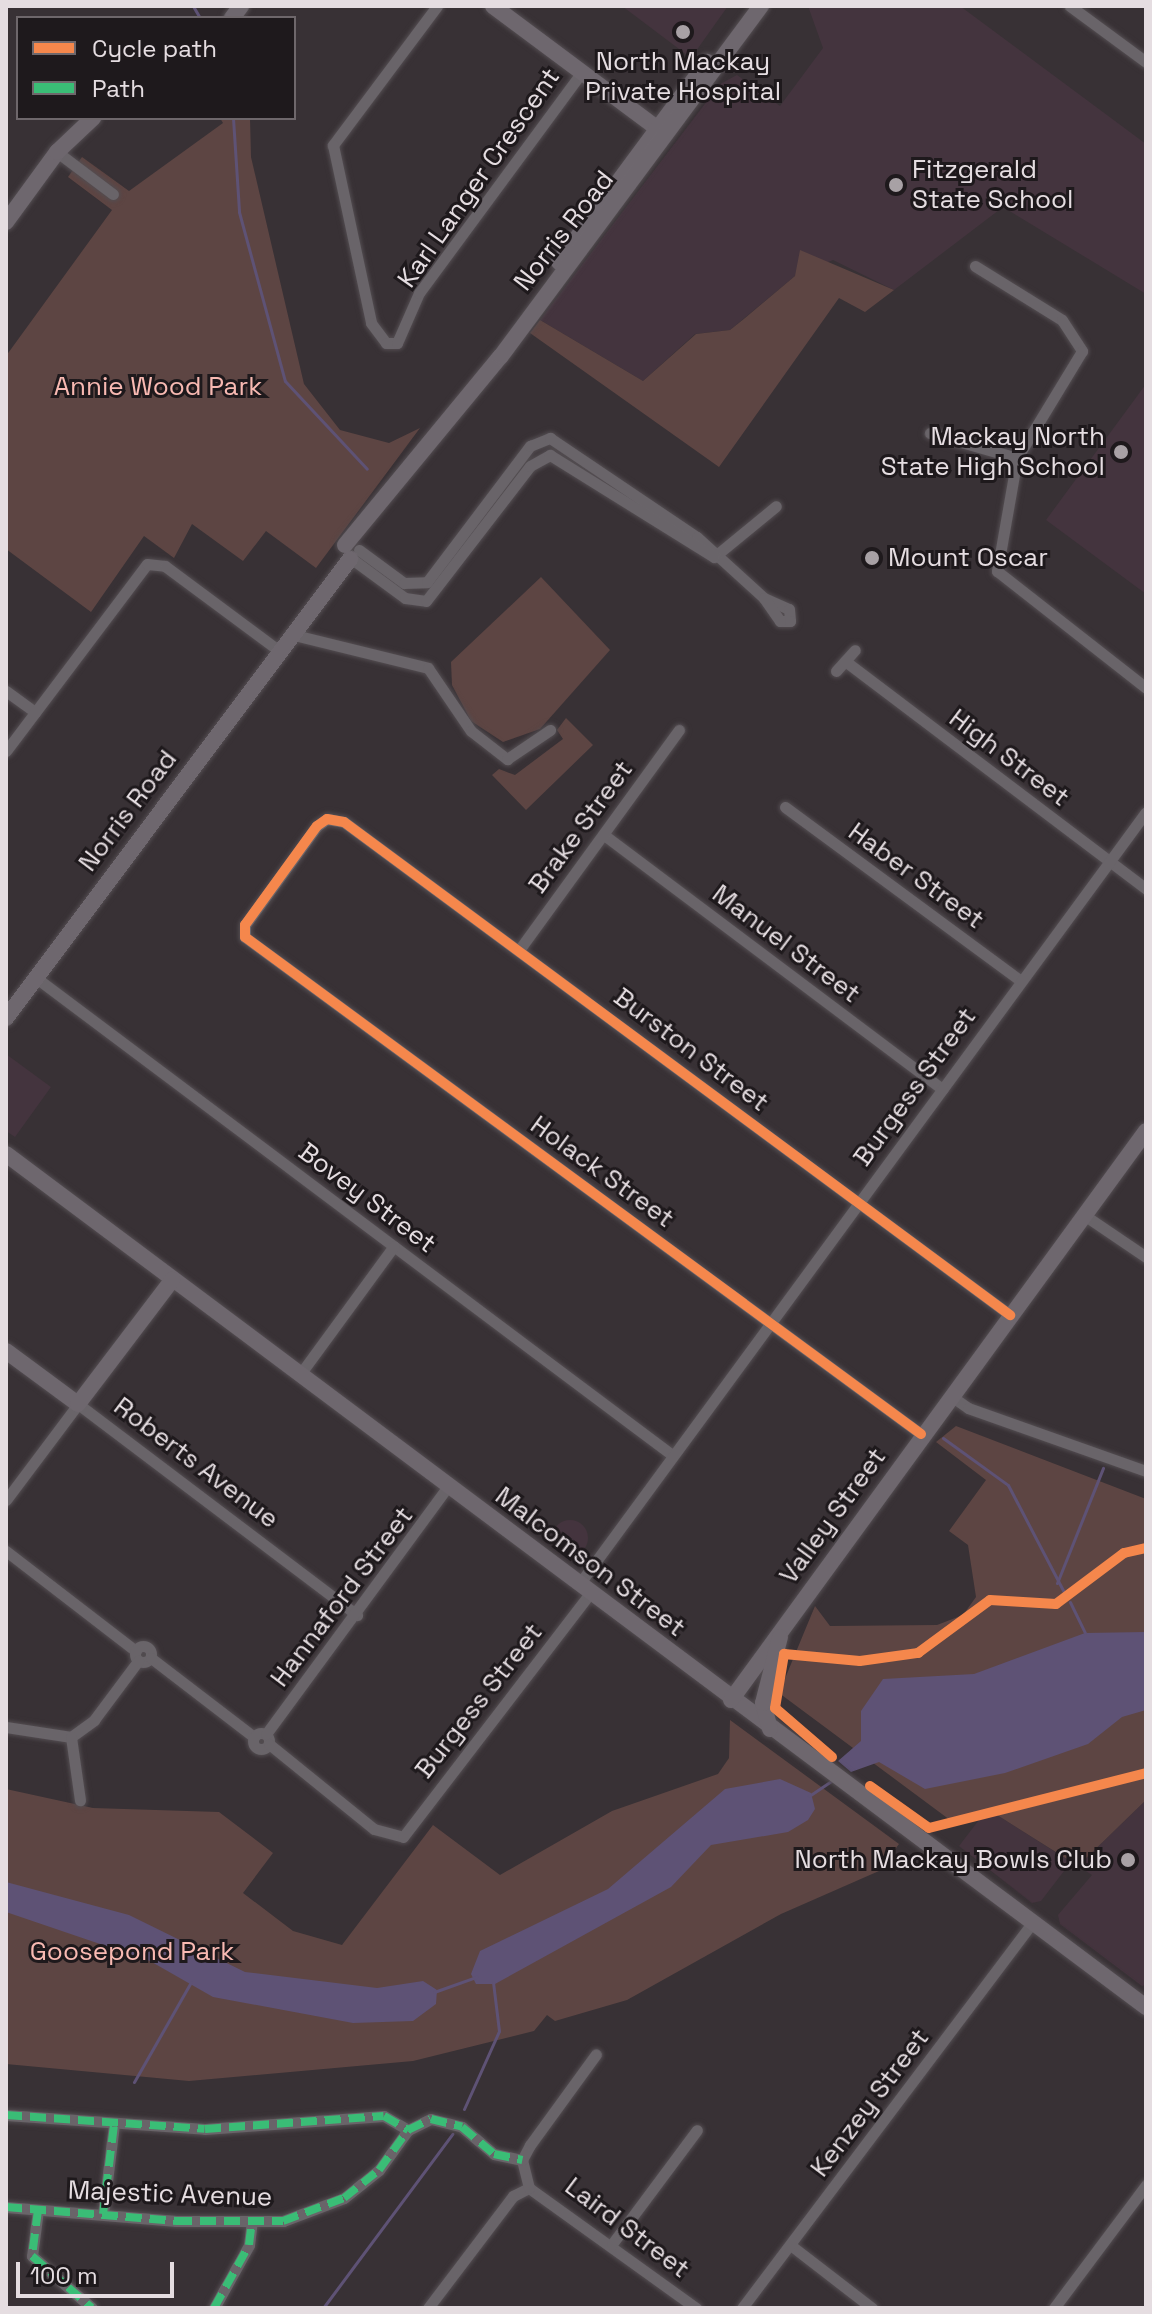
<!DOCTYPE html>
<html>
<head>
<meta charset="utf-8">
<style>
	body { margin:0 }
	#map { position:relative; width:1152px; height:2314px; overflow:hidden; background:#383135; font-family:"Space Grotesk",sans-serif }
	div>[style] { position:absolute }
	[style*='--x'] { left:calc(var(--x)*1px); top:calc(var(--y)*1px); width:calc(var(--w)*1px); rotate:calc(var(--a)*1deg) }
	.built>* { inset:0; background:#44343e }
	.round { border-radius:50% }
	.green>* { inset:0; background:#5d4543 }
	.water>* { inset:0; background:#5e5275 }
	.stream>* { height:3px; margin:-1.5px; padding:0 1.5px; transform-origin:1.5px; border-radius:1.5px; background:#5e5275 }
	.roads { filter:drop-shadow(0 0 2px #534d51) drop-shadow(0 0 2px #534d51) }
	.street>* { height:11px; margin:-5.5px; padding:0 5.5px; transform-origin:5.5px; border-radius:5.5px; background:#696469 }
	.street>.ring { margin:-5.5px; padding:0; box-sizing:content-box; background:none; border:11px solid #696469; border-radius:50% }
	.secondary>* { height:16px; margin:-8px; padding:0 8px; transform-origin:8px; border-radius:8px; background:#6e676e }
	.quiet>* { height:8px; margin-top:-4px; transform-origin:0; background:repeating-linear-gradient(90deg,#3abd76 0 16px,transparent 0 24px) }
	.cycleway>* { height:10px; margin:-5px; padding:0 5px; transform-origin:5px; border-radius:5px; background:#f5874c }
	.dots>* { width:22px; height:22px; translate:-50% -50%; box-sizing:border-box; border:4px solid #1e191c; border-radius:50% }
	span { translate:-50% -50%; white-space:nowrap; text-align:center; line-height:1.15; -webkit-text-stroke:6px #1e191c; paint-order:stroke }
	.poi-label { font-size:26px; color:#e5dde1 }
	.left { translate:0 -50%; text-align:left }
	.right { translate:-100% -50%; text-align:right }
	.street-label { font-size:26px; color:#e5dde1 }
	.park-label { font-size:26px; color:#f8b9b2 }
	.frame { position:absolute; inset:0; border:8px solid #e5dde1; pointer-events:none }
	.legend { position:absolute; left:16px; top:16px; width:280px; height:104px; box-sizing:border-box; background:#1e191c; border:2px solid #6e676b; margin:0; padding:10px 14px; list-style:none; font-size:24px; color:#e5dde1 }
	.legend li { display:flex; align-items:center; gap:16px; height:40px }
	.legend b { width:40px; border:2px solid #6e676b }
	.scale { position:absolute; left:16px; top:2262px; width:158px; height:36px; box-sizing:border-box; border:4px solid #e5dde1; border-top:0; padding-left:10px; font-size:24px; line-height:28px; white-space:nowrap; color:#e5dde1; -webkit-text-stroke:6px #1e191c; paint-order:stroke }
</style>
</head>
<body>
<div id="map">
	<div class="built">
		<i style="clip-path:polygon(622px 6px,728px 6px,691px 58px)"></i>
		<i style="clip-path:polygon(808px 6px,960px 6px,1146px 144px,1146px 294px,1003px 207px,894px 290px,833px 260px,795px 276px,730px 330px,695px 334px,643px 381px,540px 320px,720px 84px,737px 75px,780px 106px,823px 48px)"></i>
		<i style="clip-path:polygon(1146px 384px,1146px 594px,1046px 520px)"></i>
		<i style="clip-path:polygon(6px 1054px,51px 1087px,15px 1137px,6px 1131px)"></i>
		<i class="round" style="left:552px;top:1520px;width:36px;height:36px"></i>
		<i style="clip-path:polygon(1146px 1800px,1146px 1985px,1142px 1986px,1060px 1924px,1058px 1915px,1092px 1875px,1078px 1866px)"></i>
		<i style="clip-path:polygon(994px 1813px,1071px 1862px,1041px 1901px,1032px 1903px,959px 1846px,982px 1816px)"></i>
	</div>
	<div class="green">
		<i style="clip-path:polygon(220px 118px,250px 118px,251px 157px,304px 384px,340px 430px,389px 443px,420px 428px,316px 568px,266px 531px,243px 561px,192px 524px,174px 558px,144px 536px,91px 612px,6px 549px,6px 356px,112px 210px,68px 177px,82px 157px,129px 191px,223px 123px)"></i>
		<i style="clip-path:polygon(800px 250px,894px 290px,865px 312px,839px 298px,719px 467px,530px 333px,540px 320px,643px 381px,696px 334px,730px 330px,745px 318px,795px 276px)"></i>
		<i style="clip-path:polygon(541px 577px,610px 650px,540px 729px,503px 742px,471px 721px,452px 685px,451px 662px)"></i>
		<i style="clip-path:polygon(566px 718px,593px 745px,526px 810px,492px 775px,499px 769px,515px 775px,563px 739px,557px 730px)"></i>
		<i style="clip-path:polygon(956px 1426px,1146px 1499px,1146px 1800px,1078px 1866px,994px 1813px,954px 1823px,779px 1693px,815px 1606px,830px 1626px,937px 1625px,963px 1615px,976px 1597px,968px 1545px,949px 1531px,986px 1480px,936px 1442px)"></i>
		<i style="clip-path:polygon(730px 1720px,899px 1844px,879px 1871px,781px 1914px,627px 2000px,555px 2021px,547px 2015px,534px 2031px,413px 2061px,189px 2081px,6px 2064px,6px 1789px,93px 1808px,219px 1812px,273px 1853px,243px 1893px,293px 1931px,342px 1945px,433px 1825px,500px 1875px,612px 1811px,718px 1774px,729px 1758px)"></i>
	</div>
	<div class="water">
		<i style="clip-path:polygon(1146px 1632px,1146px 1710px,1122px 1717px,1088px 1744px,1005px 1773px,925px 1789px,879px 1762px,851px 1772px,838px 1761px,861px 1741px,861px 1711px,883px 1679px,974px 1674px,1085px 1633px)"></i>
		<i style="clip-path:polygon(780px 1779px,811px 1793px,815px 1809px,808px 1820px,788px 1832px,711px 1845px,671px 1887px,495px 1984px,476px 1984px,471px 1974px,480px 1951px,608px 1889px,725px 1789px)"></i>
		<i style="clip-path:polygon(6px 1882px,129px 1915px,245px 1972px,377px 1988px,423px 1981px,437px 1990px,436px 2004px,413px 2021px,353px 2023px,213px 1997px,150px 1961px,6px 1912px)"></i>
	</div>
	<div class="stream">
		<i style="--x:193;--y:6;--w:14;--a:60"></i>
		<i style="--x:233;--y:118;--w:94;--a:86.3"></i>
		<i style="--x:239;--y:212;--w:175;--a:74.8"></i>
		<i style="--x:285;--y:381;--w:120;--a:47"></i>
		<i style="--x:943;--y:1438;--w:80;--a:35.9"></i>
		<i style="--x:1008;--y:1485;--w:123;--a:62.4"></i>
		<i style="--x:1057;--y:1583;--w:124;--a:-68.2"></i>
		<i style="--x:1070;--y:1602;--w:34;--a:64"></i>
		<i style="--x:809;--y:1796;--w:29;--a:-34"></i>
		<i style="--x:434;--y:1992;--w:45;--a:-19.7"></i>
		<i style="--x:134;--y:2082;--w:115;--a:-60.3"></i>
		<i style="--x:464;--y:2109;--w:85;--a:-65.8"></i>
		<i style="--x:499;--y:2031;--w:49;--a:-97"></i>
		<i style="--x:323;--y:2308;--w:217;--a:-53.4"></i>
	</div>
	<div class="roads">
		<div class="street">
			<i style="--x:437;--y:6;--w:174;--a:126.8"></i>
			<i style="--x:333;--y:145;--w:182;--a:77.9"></i>
			<i style="--x:371;--y:323;--w:25;--a:53"></i>
			<i style="--x:386;--y:343;--w:11;--a:0"></i>
			<i style="--x:397;--y:343;--w:55;--a:-66.3"></i>
			<i style="--x:419;--y:293;--w:273;--a:-53.6"></i>
			<i style="--x:1070;--y:6;--w:94;--a:36.4"></i>
			<i style="--x:57;--y:152;--w:70;--a:36.9"></i>
			<i style="--x:975;--y:266;--w:102;--a:31.8"></i>
			<i style="--x:1062;--y:320;--w:37;--a:57"></i>
			<i style="--x:1082;--y:351;--w:125;--a:121.3"></i>
			<i style="--x:1017;--y:458;--w:115;--a:100"></i>
			<i style="--x:997;--y:571;--w:189;--a:38.1"></i>
			<i style="--x:930;--y:433;--w:91;--a:16"></i>
			<i style="--x:359;--y:550;--w:56;--a:36.3"></i>
			<i style="--x:404;--y:583;--w:23;--a:-2"></i>
			<i style="--x:427;--y:582;--w:171;--a:-52.9"></i>
			<i style="--x:530;--y:446;--w:22;--a:-22"></i>
			<i style="--x:550;--y:438;--w:177;--a:34"></i>
			<i style="--x:697;--y:537;--w:91;--a:42.3"></i>
			<i style="--x:764;--y:598;--w:27;--a:24"></i>
			<i style="--x:789;--y:609;--w:12;--a:85"></i>
			<i style="--x:790;--y:621;--w:10;--a:180"></i>
			<i style="--x:780;--y:621;--w:28;--a:-125"></i>
			<i style="--x:714;--y:557;--w:80;--a:-39.4"></i>
			<i style="--x:352;--y:559;--w:66;--a:36.3"></i>
			<i style="--x:405;--y:598;--w:21;--a:8"></i>
			<i style="--x:426;--y:601;--w:170;--a:-52.4"></i>
			<i style="--x:530;--y:466;--w:23;--a:-29"></i>
			<i style="--x:550;--y:455;--w:193;--a:31.9"></i>
			<i style="--x:290;--y:634;--w:142;--a:13.8"></i>
			<i style="--x:428;--y:668;--w:76;--a:55.7"></i>
			<i style="--x:471;--y:731;--w:46;--a:37.9"></i>
			<i style="--x:507;--y:759;--w:52;--a:-34"></i>
			<i style="--x:845;--y:661;--w:378;--a:37.1"></i>
			<i style="--x:836;--y:671;--w:28;--a:-48"></i>
			<i style="--x:6;--y:691;--w:36;--a:36"></i>
			<i style="--x:6;--y:751;--w:234;--a:-53"></i>
			<i style="--x:147;--y:564;--w:18;--a:6"></i>
			<i style="--x:165;--y:566;--w:141;--a:36.6"></i>
			<i style="--x:785;--y:807;--w:293;--a:36.4"></i>
			<i style="--x:604;--y:835;--w:423;--a:36.9"></i>
			<i style="--x:519;--y:950;--w:272;--a:-54"></i>
			<i style="--x:35;--y:977;--w:796;--a:36.88"></i>
			<i style="--x:1084;--y:1215;--w:75;--a:34.1"></i>
			<i style="--x:301;--y:1373;--w:157;--a:-53.8"></i>
			<i style="--x:951;--y:1396;--w:21;--a:35"></i>
			<i style="--x:968;--y:1408;--w:189;--a:19.5"></i>
			<i style="--x:921;--y:1434;--w:839;--a:-143.68"></i>
			<i style="--x:245;--y:937;--w:12;--a:-90"></i>
			<i style="--x:245;--y:925;--w:122;--a:-54"></i>
			<i style="--x:317;--y:826;--w:12;--a:-35"></i>
			<i style="--x:327;--y:819;--w:17;--a:10"></i>
			<i style="--x:344;--y:822;--w:829;--a:36.51"></i>
			<i style="--x:6;--y:1500;--w:120;--a:-53.1"></i>
			<i style="--x:78;--y:1404;--w:350;--a:37.1"></i>
			<i style="--x:6;--y:1551;--w:164;--a:37.6"></i>
			<i style="--x:580;--y:1583;--w:956;--a:-53.72"></i>
			<i class="ring" style="left:135px;top:1646px;width:5px;height:5px"></i>
			<i style="--x:151;--y:1658;--w:130;--a:37.5"></i>
			<i style="--x:6;--y:1727;--w:66;--a:8.7"></i>
			<i style="--x:71;--y:1737;--w:29;--a:-36"></i>
			<i style="--x:94;--y:1720;--w:74;--a:-53.3"></i>
			<i class="ring" style="left:253px;top:1733px;width:5px;height:5px"></i>
			<i style="--x:266;--y:1734;--w:309;--a:-53.7"></i>
			<i style="--x:71;--y:1737;--w:64;--a:81.9"></i>
			<i style="--x:269;--y:1744;--w:135;--a:39"></i>
			<i style="--x:374;--y:1829;--w:30;--a:15"></i>
			<i style="--x:403;--y:1837;--w:309;--a:-52.5"></i>
			<i style="--x:6;--y:2115;--w:199;--a:4"></i>
			<i style="--x:205;--y:2129;--w:179;--a:-4.2"></i>
			<i style="--x:384;--y:2116;--w:28;--a:30"></i>
			<i style="--x:529;--y:2188;--w:206;--a:35.7"></i>
			<i style="--x:6;--y:2207;--w:171;--a:4.7"></i>
			<i style="--x:176;--y:2221;--w:107;--a:0"></i>
			<i style="--x:283;--y:2221;--w:65;--a:-20.7"></i>
			<i style="--x:344;--y:2198;--w:45;--a:-38.7"></i>
			<i style="--x:379;--y:2170;--w:49;--a:-54.1"></i>
			<i style="--x:408;--y:2130;--w:25;--a:-26"></i>
			<i style="--x:431;--y:2119;--w:32;--a:14"></i>
			<i style="--x:462;--y:2127;--w:42;--a:40.2"></i>
			<i style="--x:494;--y:2154;--w:29;--a:12"></i>
			<i style="--x:38;--y:2210;--w:46;--a:97.4"></i>
			<i style="--x:32;--y:2256;--w:79;--a:40.9"></i>
			<i style="--x:103;--y:2214;--w:91;--a:-83"></i>
			<i style="--x:612;--y:2244;--w:142;--a:-53.3"></i>
			<i style="--x:793;--y:2247;--w:100;--a:37.7"></i>
			<i style="--x:214;--y:2308;--w:72;--a:-60.9"></i>
			<i style="--x:249;--y:2245;--w:24;--a:-83"></i>
			<i style="--x:428;--y:2308;--w:141;--a:-52.8"></i>
			<i style="--x:513;--y:2196;--w:18;--a:-27"></i>
			<i style="--x:529;--y:2188;--w:29;--a:-104"></i>
			<i style="--x:522;--y:2160;--w:17;--a:-62"></i>
			<i style="--x:530;--y:2145;--w:112;--a:-54"></i>
			<i style="--x:742;--y:2308;--w:483;--a:-53"></i>
			<i style="--x:1054;--y:2308;--w:154;--a:-53.2"></i>
		</div>
		<div class="secondary">
			<i style="--x:493;--y:6;--w:211;--a:36.7"></i>
			<i style="--x:232;--y:18;--w:15;--a:-53"></i>
			<i style="--x:6;--y:222;--w:87;--a:-53.9"></i>
			<i style="--x:57;--y:152;--w:50;--a:-43.4"></i>
			<i style="--x:559;--y:262;--w:249;--a:-53.5"></i>
			<i style="--x:345;--y:545;--w:245;--a:-50.5"></i>
			<i style="--x:501;--y:356;--w:436;--a:-53.4"></i>
			<i style="--x:6;--y:1018;--w:574;--a:-53.15"></i>
			<i style="--x:6;--y:1154;--w:1424;--a:36.81"></i>
			<i style="--x:6;--y:1351;--w:89;--a:36.4"></i>
			<i style="--x:78;--y:1404;--w:156;--a:-52.8"></i>
			<i style="--x:731;--y:1700;--w:704;--a:-53.89"></i>
			<i style="--x:770;--y:1729;--w:27;--a:-105"></i>
			<i style="--x:763;--y:1703;--w:68;--a:-75.6"></i>
		</div>
	</div>
	<div class="quiet">
		<i style="--x:6;--y:2115;--w:199;--a:4"></i>
		<i style="--x:205;--y:2129;--w:179;--a:-4.2"></i>
		<i style="--x:384;--y:2116;--w:28;--a:30"></i>
		<i style="--x:6;--y:2207;--w:171;--a:4.7"></i>
		<i style="--x:176;--y:2221;--w:107;--a:0"></i>
		<i style="--x:283;--y:2221;--w:65;--a:-20.7"></i>
		<i style="--x:344;--y:2198;--w:45;--a:-38.7"></i>
		<i style="--x:379;--y:2170;--w:49;--a:-54.1"></i>
		<i style="--x:408;--y:2130;--w:25;--a:-26"></i>
		<i style="--x:431;--y:2119;--w:32;--a:14"></i>
		<i style="--x:462;--y:2127;--w:42;--a:40.2"></i>
		<i style="--x:494;--y:2154;--w:29;--a:12"></i>
		<i style="--x:38;--y:2210;--w:46;--a:97.4"></i>
		<i style="--x:32;--y:2256;--w:79;--a:40.9"></i>
		<i style="--x:103;--y:2214;--w:91;--a:-83"></i>
		<i style="--x:214;--y:2308;--w:72;--a:-60.9"></i>
		<i style="--x:249;--y:2245;--w:24;--a:-83"></i>
	</div>
	<div class="cycleway">
		<i style="--x:921;--y:1434;--w:839;--a:-143.68"></i>
		<i style="--x:245;--y:937;--w:12;--a:-90"></i>
		<i style="--x:245;--y:925;--w:122;--a:-54"></i>
		<i style="--x:317;--y:826;--w:12;--a:-35"></i>
		<i style="--x:327;--y:819;--w:17;--a:10"></i>
		<i style="--x:344;--y:822;--w:829;--a:36.51"></i>
		<i style="--x:832;--y:1757;--w:75;--a:-139.3"></i>
		<i style="--x:775;--y:1708;--w:55;--a:-80.5"></i>
		<i style="--x:784;--y:1654;--w:76;--a:5.3"></i>
		<i style="--x:860;--y:1661;--w:59;--a:-7.9"></i>
		<i style="--x:918;--y:1653;--w:89;--a:-36.4"></i>
		<i style="--x:990;--y:1600;--w:66;--a:3.5"></i>
		<i style="--x:1056;--y:1604;--w:85;--a:-36.9"></i>
		<i style="--x:1124;--y:1553;--w:23;--a:-13"></i>
		<i style="--x:870;--y:1786;--w:72;--a:35.4"></i>
		<i style="--x:929;--y:1828;--w:224;--a:-14.2"></i>
	</div>
	<div class="dots">
		<i style="left:683px;top:32px;background:#a8a1a5"></i>
		<i style="left:896px;top:185px;background:#a8a1a5"></i>
		<i style="left:1121px;top:452px;background:#a8a1a5"></i>
		<i style="left:872px;top:558px;background:#a8a1a5"></i>
		<i style="left:1128px;top:1860px;background:#a8a1a5"></i>
	</div>
	<div class="poi-label">
		<span style="left:683px;top:77px">North Mackay<br>Private Hospital</span>
		<span class="left" style="left:912px;top:185px">Fitzgerald<br>State School</span>
		<span class="right" style="left:1105px;top:452px">Mackay North<br>State High School</span>
		<span class="left" style="left:888px;top:558px">Mount Oscar</span>
		<span class="right" style="left:1112px;top:1860px">North Mackay Bowls Club</span>
	</div>
	<div class="street-label">
		<span style="left:479px;top:178px;rotate:-55deg">Karl Langer Crescent</span>
		<span style="left:564px;top:231px;rotate:-52deg">Norris Road</span>
		<span style="left:1009px;top:758px;rotate:37deg">High Street</span>
		<span style="left:128px;top:811px;rotate:-53deg">Norris Road</span>
		<span style="left:581px;top:827px;rotate:-54deg">Brake Street</span>
		<span style="left:916px;top:876px;rotate:36deg">Haber Street</span>
		<span style="left:786px;top:944px;rotate:37deg">Manuel Street</span>
		<span style="left:691px;top:1050px;rotate:37deg">Burston Street</span>
		<span style="left:915px;top:1087px;rotate:-54deg">Burgess Street</span>
		<span style="left:602px;top:1172px;rotate:36deg">Holack Street</span>
		<span style="left:367px;top:1198px;rotate:37deg">Bovey Street</span>
		<span style="left:196px;top:1463px;rotate:37deg">Roberts Avenue</span>
		<span style="left:833px;top:1516px;rotate:-54deg">Valley Street</span>
		<span style="left:590px;top:1562px;rotate:37deg">Malcomson Street</span>
		<span style="left:342px;top:1597px;rotate:-53deg">Hannaford Street</span>
		<span style="left:479px;top:1701px;rotate:-52deg">Burgess Street</span>
		<span style="left:870px;top:2103px;rotate:-53deg">Kenzey Street</span>
		<span style="left:170px;top:2194px;rotate:2deg">Majestic Avenue</span>
		<span style="left:627px;top:2228px;rotate:37deg">Laird Street</span>
	</div>
	<div class="park-label">
		<span style="left:158px;top:387px">Annie Wood Park</span>
		<span style="left:132px;top:1952px">Goosepond Park</span>
	</div>
	<div class="frame"></div>
	<ul class="legend">
	<li><b style="height:10px;background:#f5874c"></b>Cycle path</li>
	<li><b style="height:10px;background:#3abd76"></b>Path</li>
	</ul>
	<div class="scale">100 m</div>
</div>
</body>
</html>
